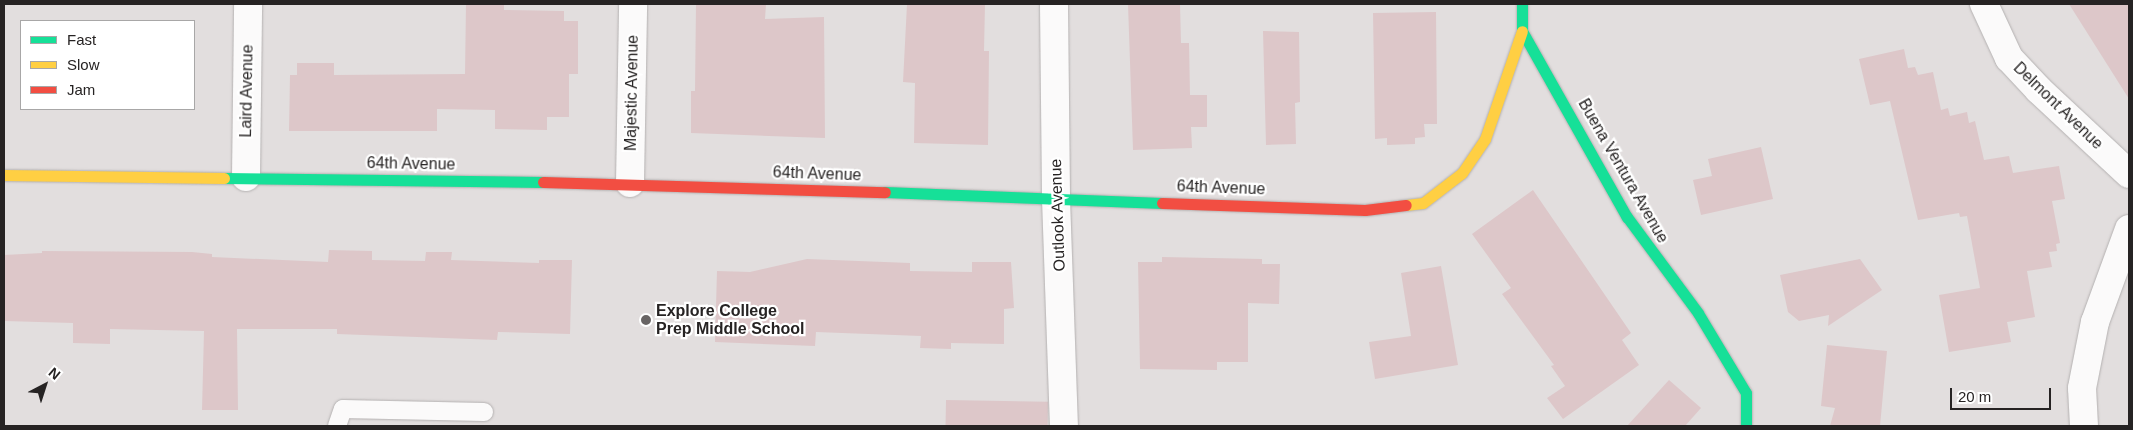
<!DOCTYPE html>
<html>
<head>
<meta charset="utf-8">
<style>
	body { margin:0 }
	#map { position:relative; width:2133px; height:430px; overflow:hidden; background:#e2dede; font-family:Arial,sans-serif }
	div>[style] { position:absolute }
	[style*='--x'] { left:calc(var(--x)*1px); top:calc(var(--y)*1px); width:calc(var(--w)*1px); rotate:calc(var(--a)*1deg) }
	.building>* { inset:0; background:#ddc7c9; transform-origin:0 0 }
	.roads { filter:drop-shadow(0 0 1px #b4b1b1) drop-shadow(0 0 1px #b4b1b1) }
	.lane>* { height:18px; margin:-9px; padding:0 9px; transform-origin:9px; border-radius:9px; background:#fbfafa }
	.street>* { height:28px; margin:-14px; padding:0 14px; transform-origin:14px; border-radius:14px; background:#fbfafa }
	.fast>* { height:11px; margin:-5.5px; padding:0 5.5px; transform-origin:5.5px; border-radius:5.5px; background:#16e098 }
	.slow>* { height:11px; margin:-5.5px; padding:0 5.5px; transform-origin:5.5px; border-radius:5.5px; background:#ffcf43 }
	.jam>* { height:11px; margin:-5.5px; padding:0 5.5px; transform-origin:5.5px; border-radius:5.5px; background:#f24e42 }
	.dots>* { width:14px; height:14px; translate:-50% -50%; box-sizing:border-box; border:2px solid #fff; border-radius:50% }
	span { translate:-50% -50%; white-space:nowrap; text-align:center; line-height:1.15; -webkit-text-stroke:4.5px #fff; paint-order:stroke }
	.street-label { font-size:16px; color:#262323 }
	.poi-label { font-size:16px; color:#262323; font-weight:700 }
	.left { translate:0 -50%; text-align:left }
	.frame { position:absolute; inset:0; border:5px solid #262323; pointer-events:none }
	.legend { position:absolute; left:20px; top:20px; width:175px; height:90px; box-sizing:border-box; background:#fff; border:1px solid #a8a7a7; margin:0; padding:6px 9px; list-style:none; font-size:15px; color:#262323 }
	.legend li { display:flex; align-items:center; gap:10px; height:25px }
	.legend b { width:25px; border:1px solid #a8a7a7 }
	.north { position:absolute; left:20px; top:360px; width:50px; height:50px; -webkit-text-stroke:4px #fff; paint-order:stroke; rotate:40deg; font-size:14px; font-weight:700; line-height:20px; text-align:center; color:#262323 }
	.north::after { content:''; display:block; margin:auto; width:18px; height:22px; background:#262323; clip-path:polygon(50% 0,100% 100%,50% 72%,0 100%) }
	.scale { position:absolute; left:1950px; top:388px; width:101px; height:22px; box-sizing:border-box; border:2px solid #262323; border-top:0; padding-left:6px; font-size:15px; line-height:18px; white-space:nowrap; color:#262323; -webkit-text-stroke:4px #fff; paint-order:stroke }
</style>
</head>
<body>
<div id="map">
	<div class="building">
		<i style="clip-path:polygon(466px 4px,504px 4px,504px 10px,564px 11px,564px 21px,578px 21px,578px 74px,569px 74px,569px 117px,547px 117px,547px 130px,495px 129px,495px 110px,437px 109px,437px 131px,289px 131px,290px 75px,297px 75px,297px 63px,334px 63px,334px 75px,465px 74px)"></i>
		<i style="clip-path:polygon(696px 4px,766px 4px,765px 19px,824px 17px,825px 138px,691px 133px,691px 91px,695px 91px)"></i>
		<i style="clip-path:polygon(907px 4px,985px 4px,984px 51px,989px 51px,988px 145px,914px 143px,915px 83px,903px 82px)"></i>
		<i style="clip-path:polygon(1128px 4px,1180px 4px,1181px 43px,1189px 43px,1190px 95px,1207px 95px,1207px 127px,1191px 127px,1192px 148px,1133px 150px)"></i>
		<i style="clip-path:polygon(2069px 4px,2129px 4px,2129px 99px)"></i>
		<i style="clip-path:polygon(1436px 12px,1437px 124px,1424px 124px,1425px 137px,1415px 138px,1415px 144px,1387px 145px,1387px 138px,1375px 139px,1373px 13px)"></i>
		<i style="clip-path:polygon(1263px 31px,1299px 32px,1300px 102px,1295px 103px,1296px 144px,1266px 145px)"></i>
		<i style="clip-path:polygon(1904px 49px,1908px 68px,1915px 67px,1918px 75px,1933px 72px,1941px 110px,1948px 108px,1950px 116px,1967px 112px,1969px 123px,1975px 121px,1984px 160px,2009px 156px,2013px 173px,2059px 166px,2065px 199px,2052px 201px,2060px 243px,2056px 244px,2057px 251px,2049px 252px,2052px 267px,2027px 271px,2035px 317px,2007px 322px,2011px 342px,1949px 352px,1939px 295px,1980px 288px,1967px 216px,1960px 217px,1959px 213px,1918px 220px,1890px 101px,1870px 105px,1859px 59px)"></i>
		<i style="clip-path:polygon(1761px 147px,1773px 199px,1701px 215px,1693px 180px,1712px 176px,1708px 159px)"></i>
		<i style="clip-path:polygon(1533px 190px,1631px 333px,1622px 340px,1639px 365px,1563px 419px,1547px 398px,1565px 386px,1551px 366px,1554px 365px,1502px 294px,1511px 288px,1472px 234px)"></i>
		<i style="clip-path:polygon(329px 250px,372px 251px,372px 260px,425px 261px,426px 252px,452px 252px,451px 260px,539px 263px,539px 260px,572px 260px,570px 334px,498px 332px,497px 340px,337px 334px,337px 329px,237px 329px,238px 410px,202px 410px,204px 331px,110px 329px,110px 344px,73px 343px,73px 323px,4px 321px,4px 255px,42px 253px,42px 251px,192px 252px,212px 254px,212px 257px,328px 262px)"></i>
		<i style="clip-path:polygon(1162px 257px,1262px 259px,1262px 264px,1280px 264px,1279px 304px,1248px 303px,1248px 362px,1217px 362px,1217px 370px,1140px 369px,1138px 262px,1162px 262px)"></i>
		<i style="clip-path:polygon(807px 259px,910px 263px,910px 271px,972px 272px,972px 262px,1011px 262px,1014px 308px,1004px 309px,1004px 344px,951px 343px,951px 349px,920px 348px,921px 336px,816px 332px,815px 346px,715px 342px,717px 271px,750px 272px)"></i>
		<i style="clip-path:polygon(1860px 259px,1882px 290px,1828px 326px,1829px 315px,1799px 321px,1788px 312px,1780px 275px)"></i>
		<i style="clip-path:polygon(1441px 266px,1458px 365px,1375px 379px,1369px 342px,1411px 336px,1401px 273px)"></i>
		<i style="clip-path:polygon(1827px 345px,1887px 351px,1880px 426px,1830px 426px,1835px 408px,1821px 406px)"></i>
		<i style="clip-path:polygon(1669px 380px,1701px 408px,1685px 426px,1627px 426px)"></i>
		<i style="left:946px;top:400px;width:102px;height:26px;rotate:1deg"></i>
	</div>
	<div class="roads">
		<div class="lane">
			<i style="--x:337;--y:426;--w:18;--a:-71"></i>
			<i style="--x:343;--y:409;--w:141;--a:1.2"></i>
		</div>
		<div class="street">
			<i style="--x:1054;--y:4;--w:195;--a:89.4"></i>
			<i style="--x:1056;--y:199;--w:227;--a:88"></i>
			<i style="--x:1984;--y:4;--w:60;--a:65.2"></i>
			<i style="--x:2009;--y:58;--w:44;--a:46.8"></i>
			<i style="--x:2039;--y:90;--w:123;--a:43"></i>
			<i style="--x:246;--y:177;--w:173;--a:-89.3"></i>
			<i style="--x:630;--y:183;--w:179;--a:-89"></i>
			<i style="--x:2084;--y:426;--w:38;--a:-93"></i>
			<i style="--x:2082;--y:388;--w:67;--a:-78.9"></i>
			<i style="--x:2095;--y:322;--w:99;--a:-69.9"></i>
		</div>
		<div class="fast">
			<i style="--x:1522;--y:4;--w:27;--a:90"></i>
			<i style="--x:1522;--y:31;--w:214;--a:60.6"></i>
			<i style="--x:1627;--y:217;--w:119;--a:53.5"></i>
			<i style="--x:1698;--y:313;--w:93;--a:59"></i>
			<i style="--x:1746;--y:393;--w:33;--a:90"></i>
			<i style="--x:224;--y:178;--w:319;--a:0.7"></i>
			<i style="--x:885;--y:192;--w:277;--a:2.3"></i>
		</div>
		<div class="slow">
			<i style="--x:4;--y:175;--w:220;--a:0.8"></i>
			<i style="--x:1406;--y:205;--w:17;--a:-7"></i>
			<i style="--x:1423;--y:203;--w:49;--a:-37.6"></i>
			<i style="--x:1462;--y:173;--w:41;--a:-55.9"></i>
			<i style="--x:1485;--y:139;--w:114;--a:-71.1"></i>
		</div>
		<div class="jam">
			<i style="--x:543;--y:182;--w:342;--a:1.7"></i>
			<i style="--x:1162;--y:203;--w:203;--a:2"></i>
			<i style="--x:1365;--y:210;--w:41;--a:-7"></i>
		</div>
	</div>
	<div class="dots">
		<i style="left:646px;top:320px;background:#686464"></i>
	</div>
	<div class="street-label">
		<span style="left:247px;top:91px;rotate:-89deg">Laird Avenue</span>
		<span style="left:632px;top:93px;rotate:-89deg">Majestic Avenue</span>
		<span style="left:2058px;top:106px;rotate:44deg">Delmont Avenue</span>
		<span style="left:411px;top:164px;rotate:1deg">64th Avenue</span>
		<span style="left:1623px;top:171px;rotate:60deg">Buena Ventura Avenue</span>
		<span style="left:817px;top:174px;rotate:2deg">64th Avenue</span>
		<span style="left:1221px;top:188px;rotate:2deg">64th Avenue</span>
		<span style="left:1058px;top:215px;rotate:-92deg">Outlook Avenue</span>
	</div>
	<div class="poi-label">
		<span class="left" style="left:656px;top:320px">Explore College<br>Prep Middle School</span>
	</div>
	<div class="frame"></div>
	<ul class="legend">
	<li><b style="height:6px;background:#16e098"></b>Fast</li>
	<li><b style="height:6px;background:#ffcf43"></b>Slow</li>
	<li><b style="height:6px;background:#f24e42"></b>Jam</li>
	</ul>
	<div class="north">N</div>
	<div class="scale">20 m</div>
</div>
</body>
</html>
